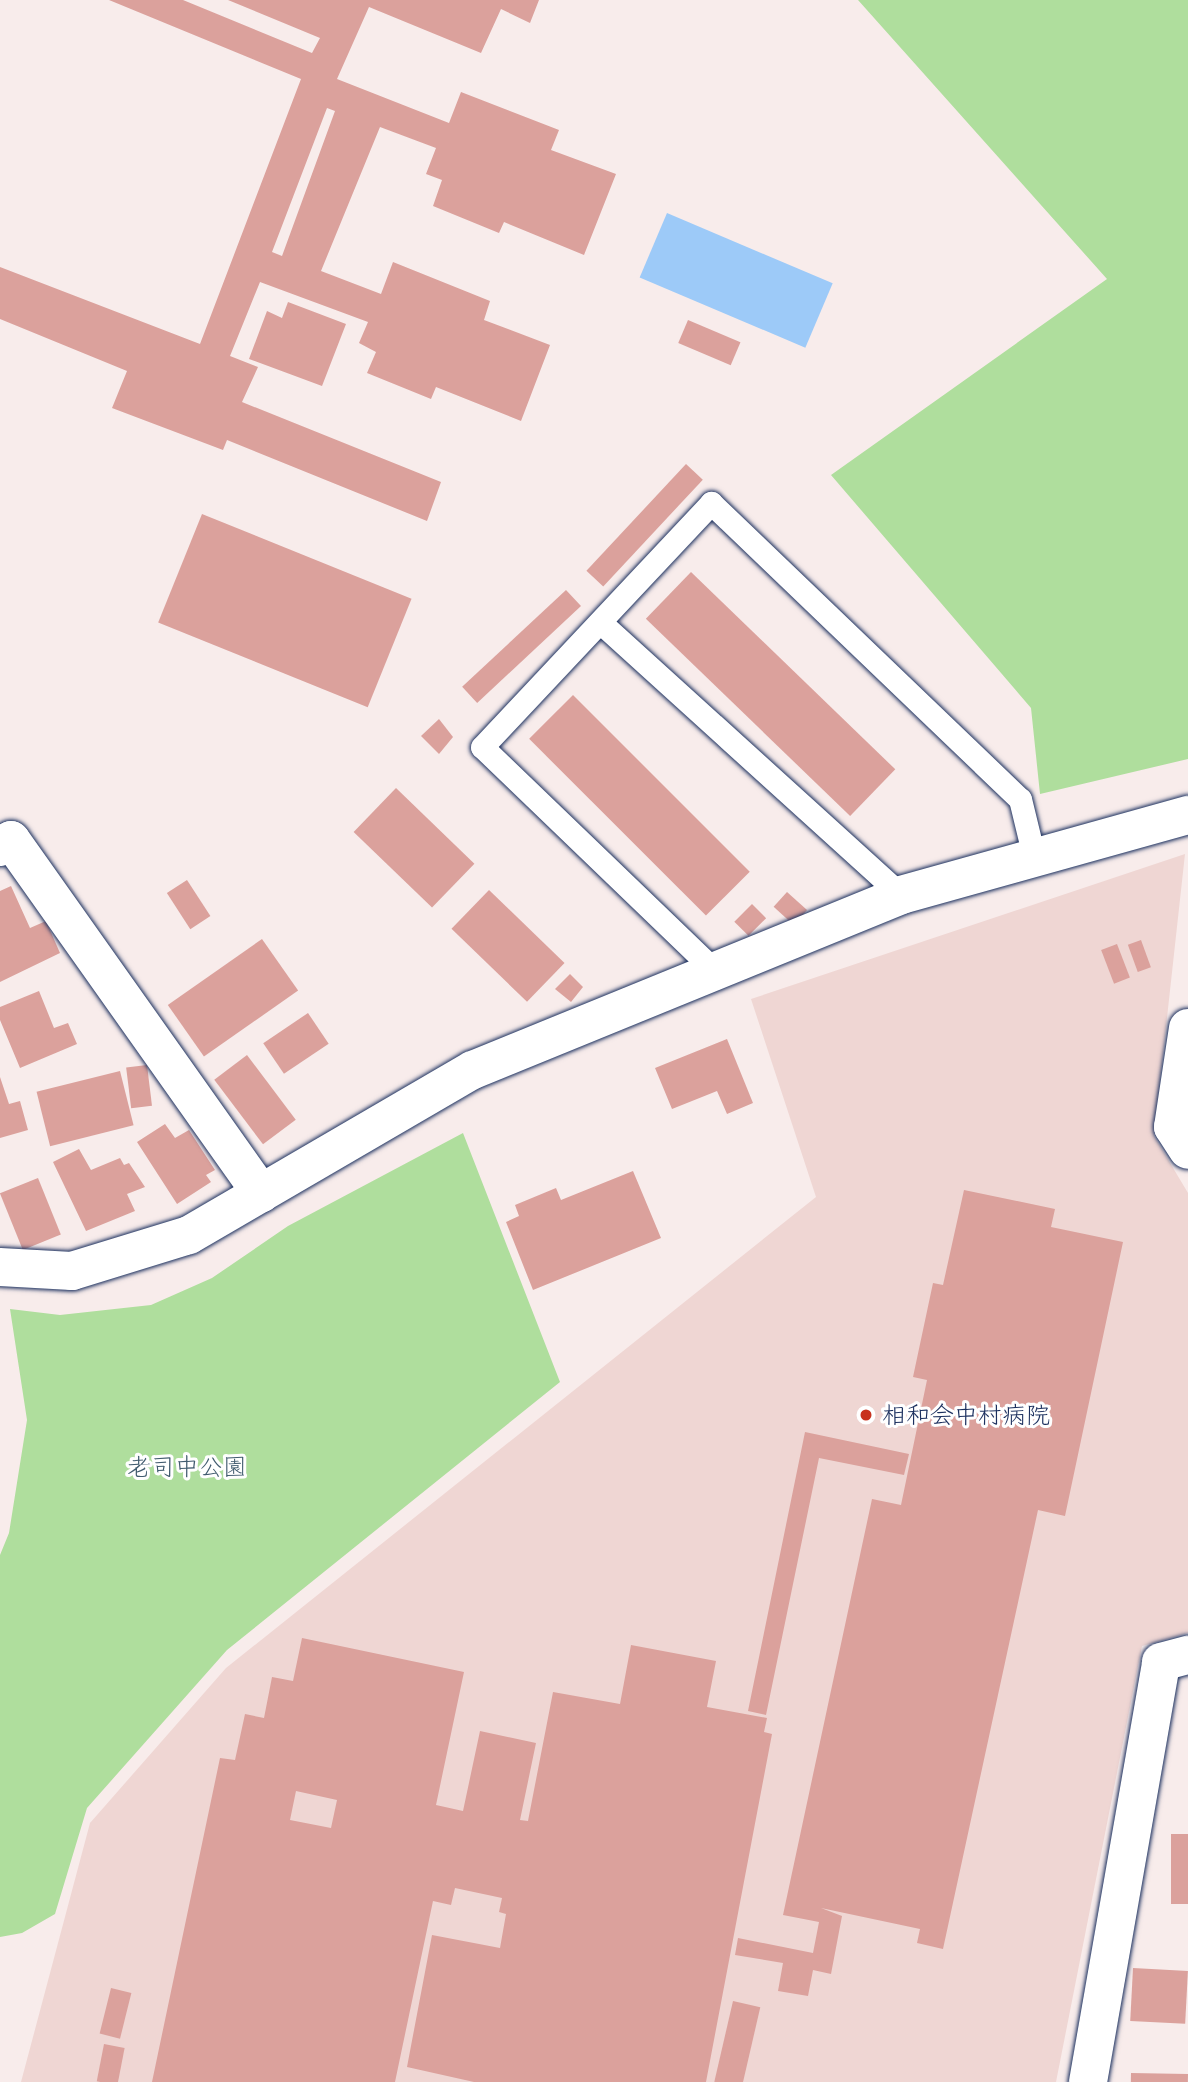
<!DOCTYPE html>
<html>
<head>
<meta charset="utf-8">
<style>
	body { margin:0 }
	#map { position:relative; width:1188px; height:2082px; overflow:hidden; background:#f8eceb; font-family:"Patrick Hand","Klee One",sans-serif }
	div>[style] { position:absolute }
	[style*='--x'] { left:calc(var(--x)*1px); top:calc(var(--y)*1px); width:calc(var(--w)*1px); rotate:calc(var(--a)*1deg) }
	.built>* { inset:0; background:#efd6d3 }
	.green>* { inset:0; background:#afde9d }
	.water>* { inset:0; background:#9dcaf8; transform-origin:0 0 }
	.building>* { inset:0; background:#dba19c; transform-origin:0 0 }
	.roads { filter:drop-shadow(0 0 2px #1b2f5e) drop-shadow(0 0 2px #1b2f5e) }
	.service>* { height:23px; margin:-11.5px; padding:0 11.5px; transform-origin:11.5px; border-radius:11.5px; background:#fff }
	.minor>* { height:38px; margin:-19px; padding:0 19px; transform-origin:19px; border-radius:19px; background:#fff }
	.dots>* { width:19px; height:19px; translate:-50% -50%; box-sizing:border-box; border:4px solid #fff; border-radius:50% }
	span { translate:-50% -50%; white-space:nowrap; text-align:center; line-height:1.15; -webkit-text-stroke:6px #fff; paint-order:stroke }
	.poi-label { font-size:24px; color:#1b2f5e }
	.left { translate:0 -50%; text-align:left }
	.park-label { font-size:24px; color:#405b6e }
</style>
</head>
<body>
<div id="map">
	<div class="built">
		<i style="clip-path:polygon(1185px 854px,1154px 1136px,1188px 1193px,1188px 1633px,1142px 1646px,1056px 2082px,21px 2082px,90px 1823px,226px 1668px,816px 1197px,751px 999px)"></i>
	</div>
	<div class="green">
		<i style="clip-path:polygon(858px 0,1188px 0,1188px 759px,1040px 794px,1031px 708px,831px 475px,1107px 279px)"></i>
		<i style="clip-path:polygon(463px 1133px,560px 1382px,227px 1650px,87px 1808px,55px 1914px,22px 1933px,0 1937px,0 1555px,9px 1533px,27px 1420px,10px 1309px,60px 1315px,151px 1305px,212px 1278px,288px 1226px)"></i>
	</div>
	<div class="water">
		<i style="left:667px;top:213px;width:180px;height:70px;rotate:23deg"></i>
	</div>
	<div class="building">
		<i style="clip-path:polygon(evenodd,109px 0,183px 0,312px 53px,320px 38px,228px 0,539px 0,530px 23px,501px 9px,481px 53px,369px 7px,337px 79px,449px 123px,461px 92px,559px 130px,551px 150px,616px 174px,584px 255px,504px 222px,499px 233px,433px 206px,442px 180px,426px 174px,436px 148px,380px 127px,321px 271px,381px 294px,393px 262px,490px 301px,484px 320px,550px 345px,521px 421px,436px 387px,431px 399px,367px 373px,376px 352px,359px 343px,368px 322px,260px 282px,230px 356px,258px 367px,242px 402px,441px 482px,427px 521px,227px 440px,223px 450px,112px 408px,127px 371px,0 319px,0 267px,200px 344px,301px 79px,109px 0,327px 108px,335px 111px,282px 256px,272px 252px,327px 108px)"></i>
		<i style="clip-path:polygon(288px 302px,346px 324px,322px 386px,249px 359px,267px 311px,282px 318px)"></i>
		<i style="left:688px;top:320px;width:57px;height:25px;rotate:23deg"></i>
		<i style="left:686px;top:464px;width:23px;height:146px;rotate:43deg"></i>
		<i style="left:202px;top:514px;width:226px;height:117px;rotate:22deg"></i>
		<i style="left:691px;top:572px;width:284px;height:65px;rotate:44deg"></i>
		<i style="left:566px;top:590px;width:22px;height:142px;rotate:47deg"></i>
		<i style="left:573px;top:695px;width:250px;height:62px;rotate:45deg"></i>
		<i style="clip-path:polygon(439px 719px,453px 737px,439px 754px,421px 736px)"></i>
		<i style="left:396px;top:788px;width:109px;height:61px;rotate:44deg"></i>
		<i style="left:187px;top:880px;width:43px;height:24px;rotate:57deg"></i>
		<i style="clip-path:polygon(11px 886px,30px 928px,46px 921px,60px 953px,0 982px,0 891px)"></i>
		<i style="left:489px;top:890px;width:105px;height:54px;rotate:44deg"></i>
		<i style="left:787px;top:892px;width:27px;height:20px;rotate:42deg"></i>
		<i style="left:752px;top:904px;width:20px;height:25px;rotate:45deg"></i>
		<i style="left:262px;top:939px;width:63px;height:115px;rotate:55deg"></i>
		<i style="left:1141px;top:940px;width:29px;height:14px;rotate:70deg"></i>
		<i style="left:1117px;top:944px;width:36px;height:17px;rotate:69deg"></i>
		<i style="clip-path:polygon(570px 974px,583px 987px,571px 1002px,555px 989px)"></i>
		<i style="clip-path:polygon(39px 991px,54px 1028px,68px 1023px,77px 1044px,20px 1068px,0 1020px,0 1007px)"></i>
		<i style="left:308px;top:1013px;width:37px;height:54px;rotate:56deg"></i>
		<i style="clip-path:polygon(727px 1039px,753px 1103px,727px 1114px,717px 1091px,672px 1109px,655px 1068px)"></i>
		<i style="left:247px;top:1055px;width:81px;height:41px;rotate:53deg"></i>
		<i style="left:147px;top:1065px;width:41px;height:21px;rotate:83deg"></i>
		<i style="left:120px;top:1071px;width:56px;height:86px;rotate:76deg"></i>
		<i style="clip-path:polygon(0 1077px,9px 1104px,20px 1101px,28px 1130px,0 1138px)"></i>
		<i style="clip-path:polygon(165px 1124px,175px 1138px,189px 1130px,215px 1170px,206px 1175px,211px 1182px,177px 1204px,137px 1142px)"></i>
		<i style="clip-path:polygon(79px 1149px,91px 1170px,120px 1158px,124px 1165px,129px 1163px,145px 1187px,127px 1194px,135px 1211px,86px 1231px,53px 1162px)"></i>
		<i style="clip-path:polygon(633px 1171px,661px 1238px,533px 1290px,506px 1222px,519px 1216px,515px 1205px,556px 1188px,561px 1200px)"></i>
		<i style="left:38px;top:1178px;width:61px;height:41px;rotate:68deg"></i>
		<i style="clip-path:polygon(964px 1190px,1055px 1209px,1051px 1227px,1123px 1242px,1065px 1516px,1038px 1510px,943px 1949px,917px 1943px,920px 1929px,821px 1908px,842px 1916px,831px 1974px,813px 1970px,808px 1996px,778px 1991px,783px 1963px,735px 1955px,738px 1938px,813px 1953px,819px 1922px,783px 1915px,872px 1499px,901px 1505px,927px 1380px,913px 1377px,933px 1283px,943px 1285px)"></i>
		<i style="clip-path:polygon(805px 1432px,909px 1454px,904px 1475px,819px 1458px,766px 1715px,748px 1711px)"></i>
		<i style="clip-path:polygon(evenodd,302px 1638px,464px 1672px,436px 1805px,463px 1811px,480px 1731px,536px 1743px,520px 1820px,528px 1821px,553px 1692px,620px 1704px,631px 1645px,716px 1661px,707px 1707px,767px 1718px,764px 1732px,772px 1734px,706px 2082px,474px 2082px,407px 2067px,432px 1935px,500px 1948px,506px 1914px,499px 1912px,502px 1898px,455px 1888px,451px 1905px,433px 1901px,395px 2082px,152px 2082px,220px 1758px,235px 1760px,245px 1714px,264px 1718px,272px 1677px,293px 1681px,302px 1638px,296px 1791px,337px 1800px,331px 1828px,290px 1820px,296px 1791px)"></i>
		<i style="left:1171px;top:1834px;width:17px;height:70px"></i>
		<i style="left:1133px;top:1968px;width:55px;height:53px;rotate:3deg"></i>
		<i style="left:111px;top:1988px;width:21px;height:47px;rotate:14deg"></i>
		<i style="left:733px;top:2001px;width:28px;height:83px;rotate:13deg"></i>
		<i style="left:104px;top:2044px;width:21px;height:38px;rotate:11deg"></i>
		<i style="left:1131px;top:2073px;width:57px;height:9px;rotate:1deg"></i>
	</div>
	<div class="roads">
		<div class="service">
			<i style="--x:600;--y:622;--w:406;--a:42.2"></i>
			<i style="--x:715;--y:971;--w:323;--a:-136.1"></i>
			<i style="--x:482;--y:747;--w:335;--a:-46.8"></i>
			<i style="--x:711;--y:503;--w:428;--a:43.8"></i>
			<i style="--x:1020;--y:799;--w:60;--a:76.4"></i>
		</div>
		<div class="minor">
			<i style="--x:0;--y:847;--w:13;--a:-32"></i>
			<i style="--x:11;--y:840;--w:433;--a:54.7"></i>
			<i style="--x:1188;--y:1028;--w:100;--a:98.6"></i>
			<i style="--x:1173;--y:1127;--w:27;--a:57"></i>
			<i style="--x:0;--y:1267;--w:72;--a:3.2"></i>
			<i style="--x:72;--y:1271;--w:122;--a:-17.1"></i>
			<i style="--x:189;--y:1235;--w:328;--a:-30.2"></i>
			<i style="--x:473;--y:1070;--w:462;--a:-22.2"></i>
			<i style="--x:901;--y:895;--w:298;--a:-15.6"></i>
			<i style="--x:1088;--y:2082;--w:426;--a:-80.1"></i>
			<i style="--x:1161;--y:1662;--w:28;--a:-15"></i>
		</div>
	</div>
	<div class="dots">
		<i style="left:866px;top:1415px;background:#c8321e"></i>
	</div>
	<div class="poi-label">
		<span class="left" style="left:882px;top:1415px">相和会中村病院</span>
	</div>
	<div class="park-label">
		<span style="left:187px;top:1467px">老司中公園</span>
	</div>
</div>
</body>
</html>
